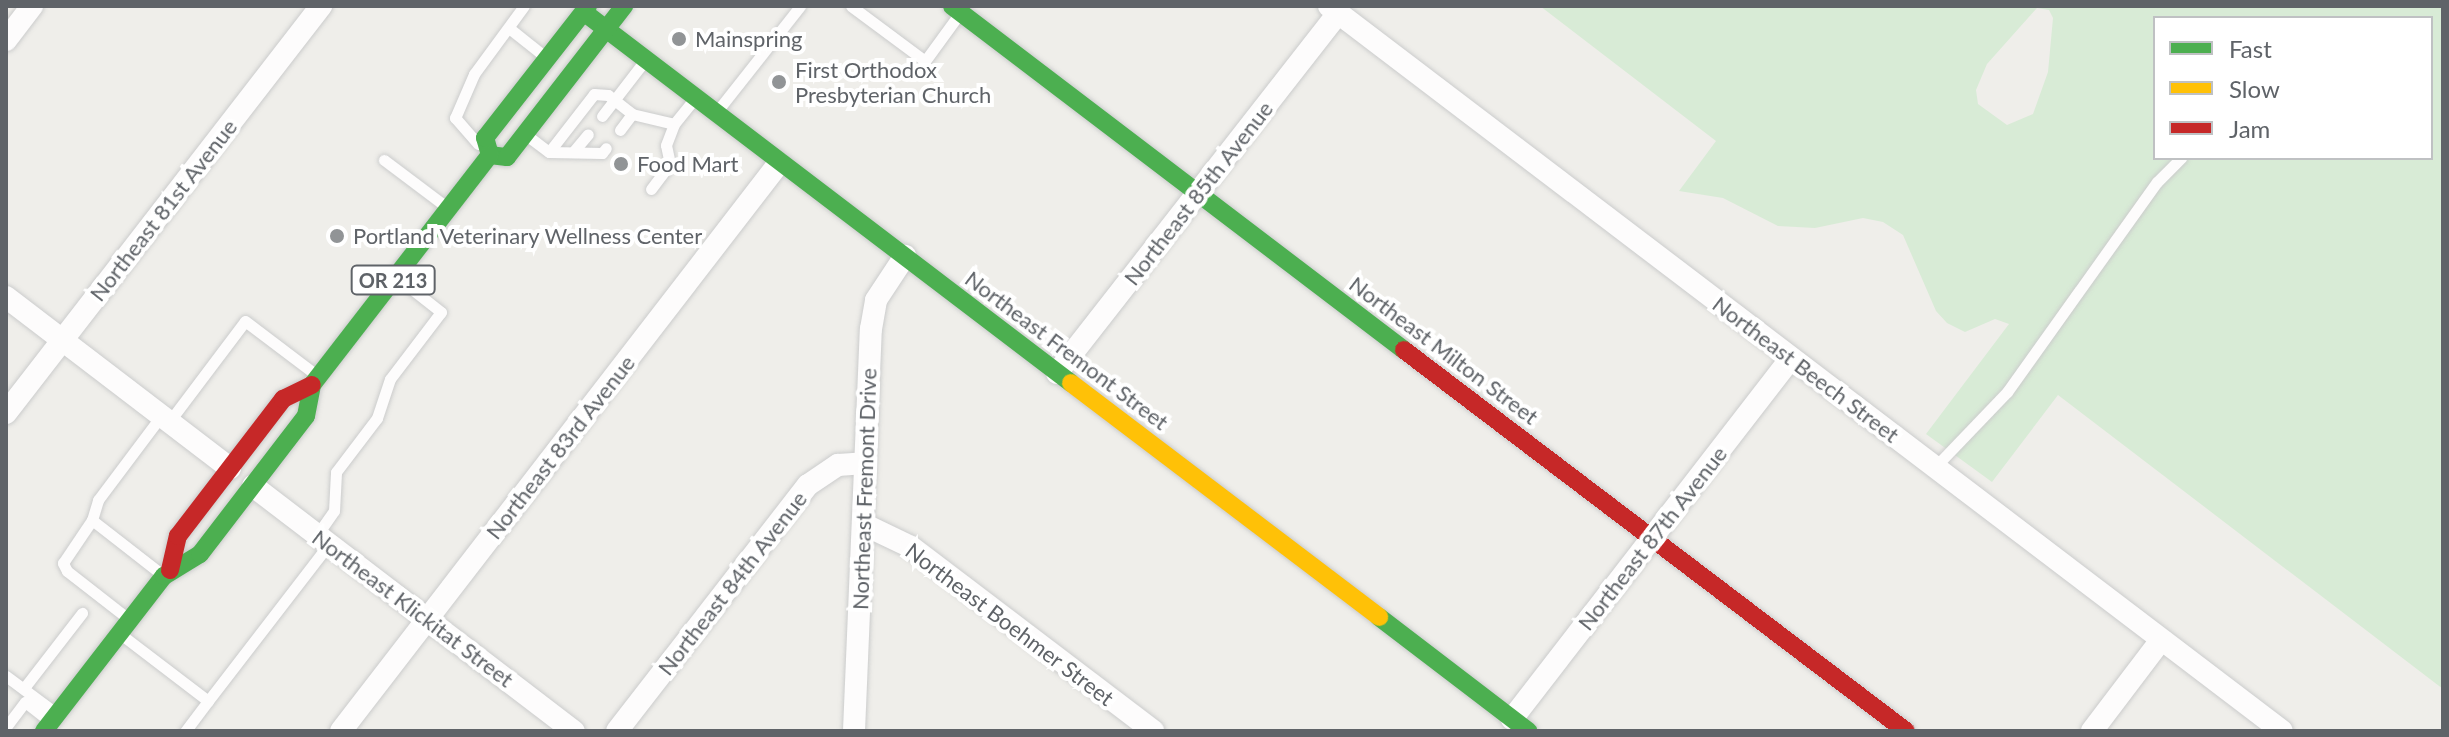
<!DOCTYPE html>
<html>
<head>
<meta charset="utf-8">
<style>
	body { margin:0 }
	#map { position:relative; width:2449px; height:737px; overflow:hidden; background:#efeeea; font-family:Lato,sans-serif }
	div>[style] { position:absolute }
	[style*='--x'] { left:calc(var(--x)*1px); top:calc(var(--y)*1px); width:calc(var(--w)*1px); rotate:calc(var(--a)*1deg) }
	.green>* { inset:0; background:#d8ebd6 }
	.roads { filter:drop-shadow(0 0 2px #cbcccc) drop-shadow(0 0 2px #cbcccc) }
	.lane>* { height:11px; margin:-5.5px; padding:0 5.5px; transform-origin:5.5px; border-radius:5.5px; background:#fdfcfc }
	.street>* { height:22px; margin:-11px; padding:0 11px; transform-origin:11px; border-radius:11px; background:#fdfcfc }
	.fast>* { height:18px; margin:-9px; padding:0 9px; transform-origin:9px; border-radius:9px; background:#4caf50 }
	.slow>* { height:18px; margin:-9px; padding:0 9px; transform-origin:9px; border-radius:9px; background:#ffc107 }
	.jam>* { height:18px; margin:-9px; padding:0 9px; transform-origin:9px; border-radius:9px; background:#c62828 }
	.dots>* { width:22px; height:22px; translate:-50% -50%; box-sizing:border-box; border:4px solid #fff; border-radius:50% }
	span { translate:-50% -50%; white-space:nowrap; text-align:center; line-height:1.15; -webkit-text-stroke:8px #fff; paint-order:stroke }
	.shield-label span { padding:2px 6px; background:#fff; border:2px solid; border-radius:6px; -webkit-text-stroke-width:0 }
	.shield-label { font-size:20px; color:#5f6368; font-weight:700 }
	.poi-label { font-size:22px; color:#5f6368 }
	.left { translate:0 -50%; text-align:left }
	.street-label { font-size:22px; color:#5f6368 }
	.frame { position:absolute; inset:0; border:8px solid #5f6368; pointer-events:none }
	.legend { position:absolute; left:2153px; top:16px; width:280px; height:144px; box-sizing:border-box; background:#fff; border:2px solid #bfc1c3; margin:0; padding:10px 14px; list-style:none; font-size:24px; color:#5f6368 }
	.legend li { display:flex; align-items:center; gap:16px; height:40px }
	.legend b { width:40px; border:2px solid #bfc1c3 }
</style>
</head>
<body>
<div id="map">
	<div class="green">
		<i style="clip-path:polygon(evenodd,1540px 6px,2443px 6px,2443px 689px,2058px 395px,1992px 482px,1926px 434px,2009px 324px,1995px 319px,1965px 332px,1947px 323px,1936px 311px,1903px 235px,1883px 222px,1863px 218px,1815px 228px,1778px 226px,1723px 198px,1679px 191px,1716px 141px,1540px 6px,2037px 8px,2049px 10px,2053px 18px,2048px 72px,2033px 114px,2007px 125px,1978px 104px,1976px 90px,1987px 64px,2037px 8px,1540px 6px,2155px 18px,2431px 18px,2431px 158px,2155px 158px,2155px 18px)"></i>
	</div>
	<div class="roads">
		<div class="lane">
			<i style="--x:851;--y:6;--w:92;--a:36.6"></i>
			<i style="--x:925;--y:61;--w:59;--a:-53.9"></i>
			<i style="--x:509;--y:28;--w:43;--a:38.5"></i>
			<i style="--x:718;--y:110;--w:132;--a:-51.7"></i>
			<i style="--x:632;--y:114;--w:43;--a:13.4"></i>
			<i style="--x:674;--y:124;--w:32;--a:-51"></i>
			<i style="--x:602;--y:116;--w:67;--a:-52.3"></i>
			<i style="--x:529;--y:137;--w:25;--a:37"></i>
			<i style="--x:549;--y:152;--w:53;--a:1.1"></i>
			<i style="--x:602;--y:153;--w:6;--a:-51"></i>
			<i style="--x:478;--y:144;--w:35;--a:-131"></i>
			<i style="--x:455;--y:118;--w:48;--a:-66.6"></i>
			<i style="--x:474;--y:74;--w:84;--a:-53.7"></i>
			<i style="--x:549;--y:152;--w:73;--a:-52.2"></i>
			<i style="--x:594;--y:94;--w:14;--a:4"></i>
			<i style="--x:608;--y:95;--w:31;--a:38"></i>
			<i style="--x:632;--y:114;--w:20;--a:127"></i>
			<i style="--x:573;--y:152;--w:23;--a:-50"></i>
			<i style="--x:384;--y:160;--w:75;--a:36.9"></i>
			<i style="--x:651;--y:189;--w:31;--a:-53"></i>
			<i style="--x:670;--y:164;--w:19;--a:-102"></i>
			<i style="--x:666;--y:145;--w:22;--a:-69"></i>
			<i style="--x:169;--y:422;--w:126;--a:-53"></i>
			<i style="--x:245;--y:321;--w:88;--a:37.1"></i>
			<i style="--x:1935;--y:467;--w:104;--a:-46.2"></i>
			<i style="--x:2007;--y:392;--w:258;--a:-54.5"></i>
			<i style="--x:2157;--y:182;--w:34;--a:-45"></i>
			<i style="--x:92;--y:520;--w:21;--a:-73"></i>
			<i style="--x:98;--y:500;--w:105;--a:-53.1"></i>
			<i style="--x:317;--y:535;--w:29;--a:-55"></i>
			<i style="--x:334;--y:511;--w:39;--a:-87"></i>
			<i style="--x:336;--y:472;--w:68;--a:-52.8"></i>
			<i style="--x:377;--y:418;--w:41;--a:-71.6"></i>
			<i style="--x:390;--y:379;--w:84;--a:-52.7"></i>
			<i style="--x:441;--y:312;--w:53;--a:-141.8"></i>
			<i style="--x:126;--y:617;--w:75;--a:-142.1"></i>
			<i style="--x:67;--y:571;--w:9;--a:-117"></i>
			<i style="--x:63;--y:563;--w:52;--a:-56"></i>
			<i style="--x:92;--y:520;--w:86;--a:37.9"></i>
			<i style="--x:123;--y:636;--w:107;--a:37.4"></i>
			<i style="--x:208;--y:701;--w:38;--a:127"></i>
			<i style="--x:6;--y:676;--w:59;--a:36.7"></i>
			<i style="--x:24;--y:688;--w:95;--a:-52.3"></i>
			<i style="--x:208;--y:701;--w:198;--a:-52.4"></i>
			<i style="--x:6;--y:727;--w:31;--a:-53"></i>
			<i style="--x:25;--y:702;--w:28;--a:38"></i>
		</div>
		<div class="street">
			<i style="--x:1329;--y:6;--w:1197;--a:37.26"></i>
			<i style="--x:6;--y:40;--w:43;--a:-52.6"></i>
			<i style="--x:6;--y:297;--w:282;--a:37.4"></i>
			<i style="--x:1057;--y:373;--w:457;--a:-52"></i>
			<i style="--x:6;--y:413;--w:515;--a:-52.26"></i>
			<i style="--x:253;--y:486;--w:404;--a:37.4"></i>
			<i style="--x:863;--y:524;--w:53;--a:25.6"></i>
			<i style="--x:911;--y:547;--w:304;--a:37.2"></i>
			<i style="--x:1512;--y:719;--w:456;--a:-52.3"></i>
			<i style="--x:341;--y:731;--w:717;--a:-52.36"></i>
			<i style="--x:617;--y:731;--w:311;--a:-52.2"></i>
			<i style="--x:808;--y:485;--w:36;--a:-34"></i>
			<i style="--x:838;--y:465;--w:27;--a:-4"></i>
			<i style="--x:854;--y:731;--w:402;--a:-87.6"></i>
			<i style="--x:871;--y:329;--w:29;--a:-80"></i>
			<i style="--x:876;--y:300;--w:53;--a:-56.6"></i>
			<i style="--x:2092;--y:731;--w:114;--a:-52.8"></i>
		</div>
		<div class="fast">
			<i style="--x:952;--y:6;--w:568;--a:37.27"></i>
			<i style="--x:585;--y:13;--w:611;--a:37.28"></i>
			<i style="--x:490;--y:155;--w:17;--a:7"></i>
			<i style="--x:507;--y:157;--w:191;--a:-52.2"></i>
			<i style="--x:490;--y:155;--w:18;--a:-106"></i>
			<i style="--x:485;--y:138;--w:167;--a:-52"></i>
			<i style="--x:1379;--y:617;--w:188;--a:37.4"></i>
			<i style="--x:44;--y:731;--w:196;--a:-52.3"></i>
			<i style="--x:164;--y:576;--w:42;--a:-31.4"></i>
			<i style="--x:200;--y:554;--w:174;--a:-52.5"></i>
			<i style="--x:306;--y:416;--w:32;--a:-79"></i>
			<i style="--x:312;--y:385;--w:291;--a:-52.3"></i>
		</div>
		<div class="slow">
			<i style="--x:1071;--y:383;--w:387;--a:37.2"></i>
		</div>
		<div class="jam">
			<i style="--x:1404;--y:350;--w:630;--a:37.2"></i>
			<i style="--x:170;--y:570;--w:35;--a:-77"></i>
			<i style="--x:178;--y:536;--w:173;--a:-52.5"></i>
			<i style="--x:283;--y:399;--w:32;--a:-26"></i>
		</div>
	</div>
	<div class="dots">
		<i style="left:679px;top:39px;background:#919496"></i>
		<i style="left:779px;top:82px;background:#919496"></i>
		<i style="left:621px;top:164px;background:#919496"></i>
		<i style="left:337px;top:236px;background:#919496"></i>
	</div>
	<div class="shield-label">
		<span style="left:393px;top:280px">OR 213</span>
	</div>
	<div class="poi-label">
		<span class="left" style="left:695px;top:39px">Mainspring</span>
		<span class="left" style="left:795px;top:82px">First Orthodox<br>Presbyterian Church</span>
		<span class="left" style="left:637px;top:164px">Food Mart</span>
		<span class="left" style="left:353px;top:236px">Portland Veterinary Wellness Center</span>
	</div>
	<div class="street-label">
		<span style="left:1198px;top:193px;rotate:-52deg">Northeast 85th Avenue</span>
		<span style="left:163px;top:210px;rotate:-52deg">Northeast 81st Avenue</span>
		<span style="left:1067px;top:350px;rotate:37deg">Northeast Fremont Street</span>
		<span style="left:1444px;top:350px;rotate:37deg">Northeast Milton Street</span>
		<span style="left:1806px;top:369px;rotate:37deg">Northeast Beech Street</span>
		<span style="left:560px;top:447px;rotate:-52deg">Northeast 83rd Avenue</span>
		<span style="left:864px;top:489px;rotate:-88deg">Northeast Fremont Drive</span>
		<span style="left:1652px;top:538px;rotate:-52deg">Northeast 87th Avenue</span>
		<span style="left:732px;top:583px;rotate:-52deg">Northeast 84th Avenue</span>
		<span style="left:413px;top:608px;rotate:37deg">Northeast Klickitat Street</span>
		<span style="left:1010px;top:624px;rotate:37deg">Northeast Boehmer Street</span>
	</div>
	<div class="frame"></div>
	<ul class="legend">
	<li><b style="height:10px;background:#4caf50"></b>Fast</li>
	<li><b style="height:10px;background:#ffc107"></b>Slow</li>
	<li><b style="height:10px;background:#c62828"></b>Jam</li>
	</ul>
</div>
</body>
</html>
